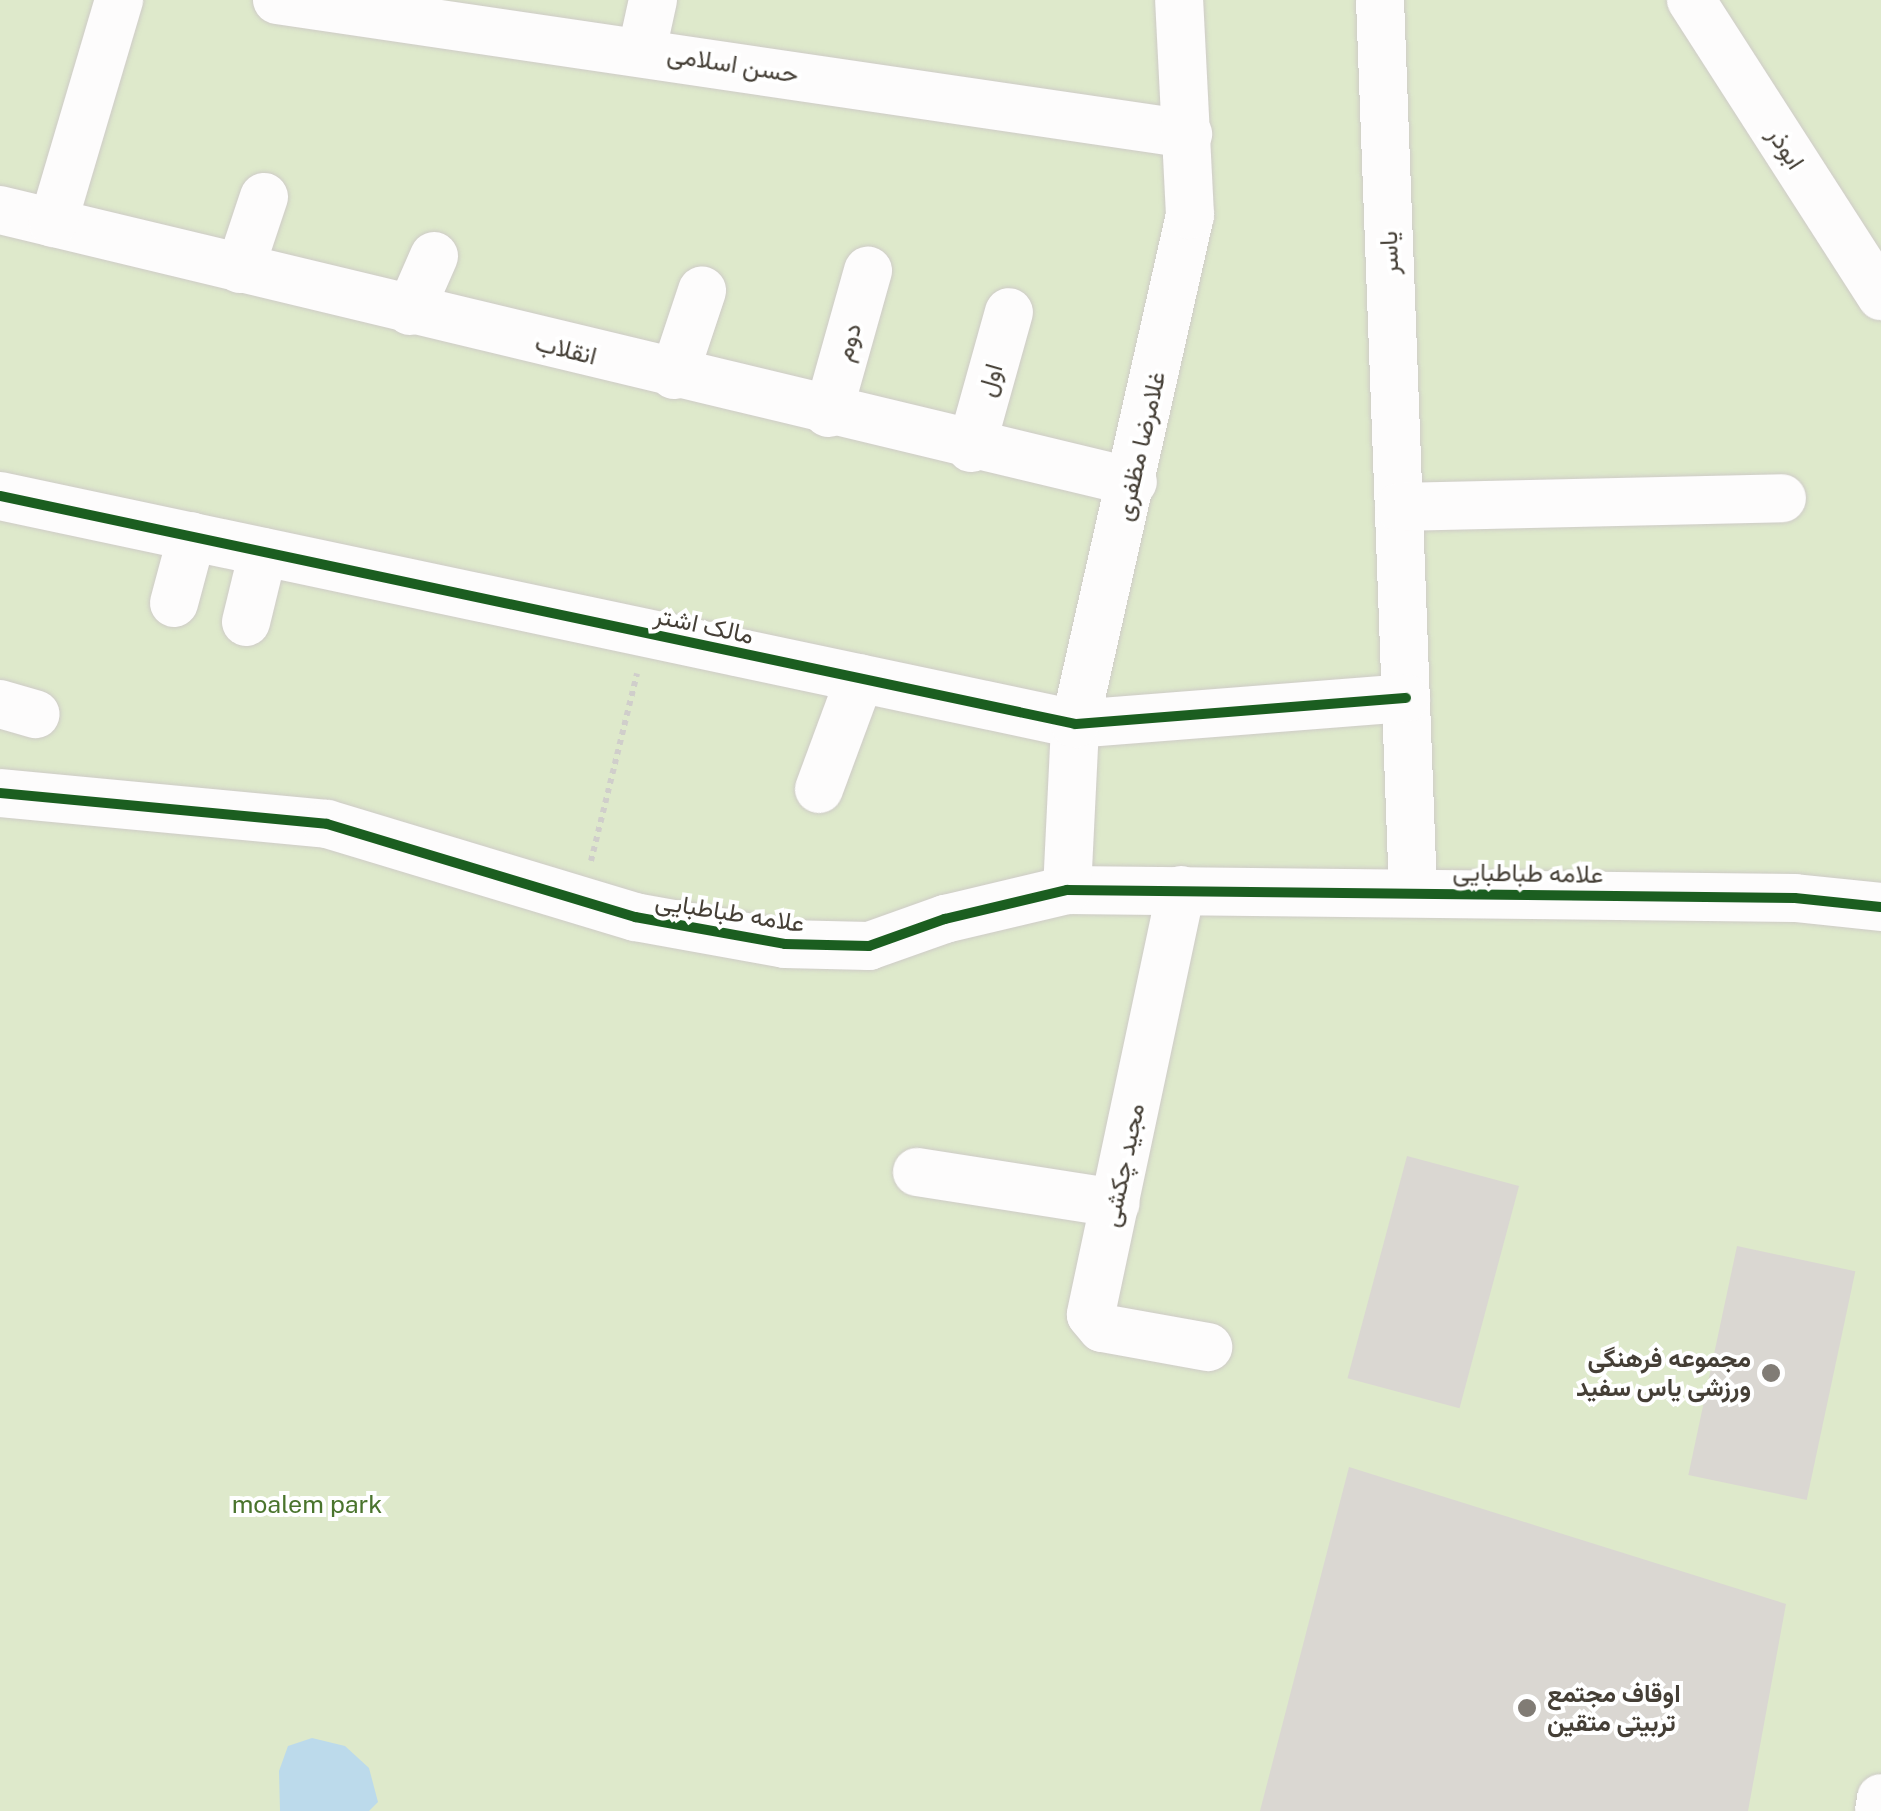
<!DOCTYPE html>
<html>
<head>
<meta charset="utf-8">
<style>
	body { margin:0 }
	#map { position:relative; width:1881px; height:1811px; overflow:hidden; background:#f0eeea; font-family:"Public Sans",Vazirmatn,sans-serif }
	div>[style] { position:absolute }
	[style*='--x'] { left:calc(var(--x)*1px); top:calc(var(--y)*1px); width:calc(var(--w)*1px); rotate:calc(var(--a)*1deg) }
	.green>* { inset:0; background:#dee9cb; transform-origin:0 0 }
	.water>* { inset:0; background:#bcdaeb }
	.building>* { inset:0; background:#dad7d2; transform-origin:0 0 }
	.path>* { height:6px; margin-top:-3px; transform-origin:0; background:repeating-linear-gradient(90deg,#d0cecb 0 5px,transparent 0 10px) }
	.roads { filter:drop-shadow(0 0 2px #cecbc7) drop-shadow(0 0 2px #cecbc7) }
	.minor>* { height:48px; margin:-24px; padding:0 24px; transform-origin:24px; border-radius:24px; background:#fdfcfc }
	.cycleway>* { height:10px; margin:-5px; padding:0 5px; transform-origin:5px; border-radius:5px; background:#1b5e20 }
	.dots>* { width:28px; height:28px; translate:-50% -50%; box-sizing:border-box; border:5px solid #fff; border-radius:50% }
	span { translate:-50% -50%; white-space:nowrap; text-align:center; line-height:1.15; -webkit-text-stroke:8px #fff; paint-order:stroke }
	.street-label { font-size:25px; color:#453f36 }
	.poi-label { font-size:25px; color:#453f36; font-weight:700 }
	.right { translate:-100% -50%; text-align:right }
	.left { translate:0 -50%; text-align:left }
	.park-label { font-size:25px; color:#4a742d }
</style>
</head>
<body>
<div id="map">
	<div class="green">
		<i style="left:0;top:0;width:1881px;height:1811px"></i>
	</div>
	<div class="water">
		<i style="clip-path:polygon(312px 1738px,345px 1746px,369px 1768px,378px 1802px,369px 1811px,280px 1811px,279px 1771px,288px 1746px)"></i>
	</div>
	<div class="building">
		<i style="left:1407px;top:1156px;width:116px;height:230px;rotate:15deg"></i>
		<i style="left:1737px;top:1246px;width:121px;height:234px;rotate:12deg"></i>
		<i style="clip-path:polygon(1349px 1467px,1786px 1604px,1748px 1811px,1260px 1811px)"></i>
	</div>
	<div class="path">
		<i style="--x:591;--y:861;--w:193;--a:-76.2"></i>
	</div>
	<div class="roads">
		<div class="minor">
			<i style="--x:277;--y:0;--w:921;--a:8.37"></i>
			<i style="--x:1380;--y:0;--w:892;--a:87.88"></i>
			<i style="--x:1691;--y:0;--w:352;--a:57.3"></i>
			<i style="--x:642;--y:50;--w:51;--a:-77.6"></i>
			<i style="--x:0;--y:210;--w:1165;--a:13.5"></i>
			<i style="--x:53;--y:223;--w:233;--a:-73.5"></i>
			<i style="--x:240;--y:269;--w:76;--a:-71.6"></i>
			<i style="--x:410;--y:311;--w:60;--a:-66.4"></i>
			<i style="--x:674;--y:375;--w:89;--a:-71.6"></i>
			<i style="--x:828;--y:413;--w:148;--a:-74.3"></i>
			<i style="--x:971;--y:448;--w:141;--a:-74.4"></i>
			<i style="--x:0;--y:496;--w:1099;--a:11.97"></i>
			<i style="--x:1075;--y:724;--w:332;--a:-4.5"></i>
			<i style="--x:1399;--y:507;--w:383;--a:-1.3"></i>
			<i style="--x:174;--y:603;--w:69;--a:-75"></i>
			<i style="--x:246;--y:622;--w:72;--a:-76.3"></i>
			<i style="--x:0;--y:704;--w:37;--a:16"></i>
			<i style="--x:819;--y:789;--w:118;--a:-69.7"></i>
			<i style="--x:0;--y:793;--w:328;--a:5.4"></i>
			<i style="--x:327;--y:824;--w:322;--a:16.8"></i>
			<i style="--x:635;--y:917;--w:152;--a:10.2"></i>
			<i style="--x:785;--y:944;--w:84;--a:1.4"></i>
			<i style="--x:869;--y:946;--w:81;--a:-19.6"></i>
			<i style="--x:945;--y:919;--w:125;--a:-13.4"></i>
			<i style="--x:1067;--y:890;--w:728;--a:0.63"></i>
			<i style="--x:1795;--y:898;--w:86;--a:6"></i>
			<i style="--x:1067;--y:890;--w:166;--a:-87.2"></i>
			<i style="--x:1075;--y:724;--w:522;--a:-77.27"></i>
			<i style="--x:1190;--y:215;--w:215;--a:-92.9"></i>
			<i style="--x:1181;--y:890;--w:434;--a:102"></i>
			<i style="--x:1091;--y:1315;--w:17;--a:50"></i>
			<i style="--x:1102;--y:1328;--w:108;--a:10.2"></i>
			<i style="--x:917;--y:1172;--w:201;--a:8.9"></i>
			<i style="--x:1879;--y:1811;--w:13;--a:-81"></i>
		</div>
	</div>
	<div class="cycleway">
		<i style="--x:0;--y:496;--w:1099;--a:11.97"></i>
		<i style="--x:1075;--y:724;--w:332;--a:-4.5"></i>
		<i style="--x:0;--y:793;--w:328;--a:5.4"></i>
		<i style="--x:327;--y:824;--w:322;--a:16.8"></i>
		<i style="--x:635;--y:917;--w:152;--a:10.2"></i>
		<i style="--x:785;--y:944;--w:84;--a:1.4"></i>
		<i style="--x:869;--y:946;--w:81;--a:-19.6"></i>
		<i style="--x:945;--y:919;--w:125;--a:-13.4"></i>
		<i style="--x:1067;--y:890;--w:728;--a:0.63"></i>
		<i style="--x:1795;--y:898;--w:86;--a:6"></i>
	</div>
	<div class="dots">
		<i style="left:1771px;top:1373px;background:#817c75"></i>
		<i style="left:1527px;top:1708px;background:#817c75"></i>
	</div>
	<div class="street-label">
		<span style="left:733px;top:64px;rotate:9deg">حسن اسلامی</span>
		<span style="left:1786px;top:148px;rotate:57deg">ابوذر</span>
		<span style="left:1389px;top:253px;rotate:-92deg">یاسر</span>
		<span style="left:848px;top:342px;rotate:-74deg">دوم</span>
		<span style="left:566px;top:349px;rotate:14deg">انقلاب</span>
		<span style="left:990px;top:380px;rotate:-74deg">اول</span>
		<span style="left:1140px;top:446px;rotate:-77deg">غلامرضا مظفری</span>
		<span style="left:704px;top:625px;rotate:12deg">مالک اشتر</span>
		<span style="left:1528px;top:873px;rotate:1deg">علامه طباطبایی</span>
		<span style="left:730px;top:912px;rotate:9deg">علامه طباطبایی</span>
		<span style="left:1123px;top:1165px;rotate:-78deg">مجید چکشی</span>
	</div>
	<div class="poi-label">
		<span class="right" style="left:1751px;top:1373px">مجموعه فرهنگی<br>ورزشی یاس سفید</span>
		<span class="left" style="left:1547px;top:1708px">اوقاف مجتمع<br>تربیتی متقین</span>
	</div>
	<div class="park-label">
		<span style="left:307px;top:1504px">moalem park</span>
	</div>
</div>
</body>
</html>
